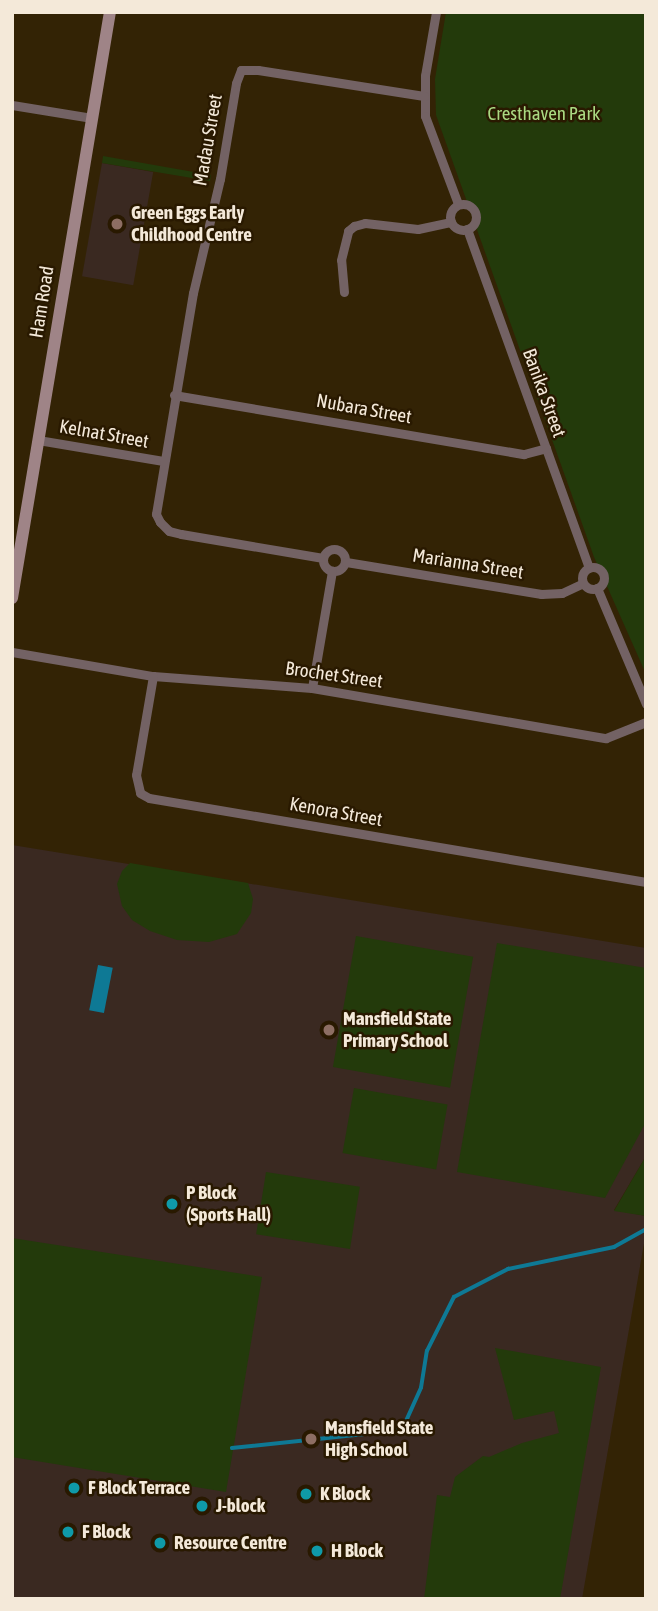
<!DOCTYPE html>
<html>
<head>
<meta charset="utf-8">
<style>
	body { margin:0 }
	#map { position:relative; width:658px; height:1611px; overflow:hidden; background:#332305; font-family:"Asap Condensed",sans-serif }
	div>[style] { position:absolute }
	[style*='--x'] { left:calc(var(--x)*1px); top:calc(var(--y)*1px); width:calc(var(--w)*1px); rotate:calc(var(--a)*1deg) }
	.education>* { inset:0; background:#3a2921; transform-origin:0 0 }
	.green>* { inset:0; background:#233a0b; transform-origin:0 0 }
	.water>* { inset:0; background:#0e7995; transform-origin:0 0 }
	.stream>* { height:3.5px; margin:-1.75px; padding:0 1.75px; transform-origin:1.75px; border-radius:1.75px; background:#0e7995 }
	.street>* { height:9px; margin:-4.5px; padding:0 4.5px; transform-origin:4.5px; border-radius:4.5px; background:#736264 }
	.street>.ring { margin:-4.5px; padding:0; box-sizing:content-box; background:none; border:9px solid #736264; border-radius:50% }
	.secondary>* { height:12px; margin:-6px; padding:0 6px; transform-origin:6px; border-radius:6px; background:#9f8487 }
	.dots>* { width:19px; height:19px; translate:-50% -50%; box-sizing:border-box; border:4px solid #291900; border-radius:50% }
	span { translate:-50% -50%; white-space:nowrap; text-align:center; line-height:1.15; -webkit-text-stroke:5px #291900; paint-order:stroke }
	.park-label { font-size:19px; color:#aada82 }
	.street-label { font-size:19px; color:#f4e9d9 }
	.poi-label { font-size:19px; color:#f4e9d9; font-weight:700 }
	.left { translate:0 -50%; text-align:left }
	.frame { position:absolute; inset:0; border:14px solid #f4e9d9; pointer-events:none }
</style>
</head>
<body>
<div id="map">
	<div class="education">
		<i style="left:102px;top:163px;width:52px;height:115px;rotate:10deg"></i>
		<i style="clip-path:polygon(12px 845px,646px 948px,646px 1156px,614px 1210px,646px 1216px,646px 1232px,582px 1599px,12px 1599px)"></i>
	</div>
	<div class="green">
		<i style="clip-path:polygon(446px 12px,646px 12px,646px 674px,594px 557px,436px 115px,435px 79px)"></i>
		<i style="clip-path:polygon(103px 156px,211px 175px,210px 181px,102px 163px)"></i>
		<i style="clip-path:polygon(130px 863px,248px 883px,253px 899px,251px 913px,237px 934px,209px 942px,177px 940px,150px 931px,132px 920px,122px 906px,117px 884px,122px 871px)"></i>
		<i style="left:356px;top:936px;width:119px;height:133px;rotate:10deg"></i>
		<i style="clip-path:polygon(497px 943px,646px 968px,646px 1122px,605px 1198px,457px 1172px)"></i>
		<i style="left:354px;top:1088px;width:95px;height:66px;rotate:10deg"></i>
		<i style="clip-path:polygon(646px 1156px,646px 1216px,614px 1211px)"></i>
		<i style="left:266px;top:1172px;width:95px;height:63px;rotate:9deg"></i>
		<i style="clip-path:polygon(12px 1238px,262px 1277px,226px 1492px,12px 1457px)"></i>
		<i style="clip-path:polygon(495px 1348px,601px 1367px,560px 1599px,424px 1599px,437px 1495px,450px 1497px,455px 1477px,483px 1456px,489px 1457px,522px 1443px,559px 1433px,554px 1411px,514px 1420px)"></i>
	</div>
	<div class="water">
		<i style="left:98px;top:965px;width:15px;height:46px;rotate:11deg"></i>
	</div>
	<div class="stream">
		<i style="--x:232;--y:1448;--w:171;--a:-6"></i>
		<i style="--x:402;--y:1430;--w:46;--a:-65.7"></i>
		<i style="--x:421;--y:1388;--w:37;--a:-81"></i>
		<i style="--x:427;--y:1351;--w:60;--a:-63.4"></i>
		<i style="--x:454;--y:1297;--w:61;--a:-27.4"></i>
		<i style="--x:508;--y:1269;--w:108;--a:-11.7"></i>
		<i style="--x:614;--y:1247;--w:37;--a:-29"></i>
	</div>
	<div class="street">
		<i style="--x:436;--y:12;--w:65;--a:99.8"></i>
		<i style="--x:425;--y:76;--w:40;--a:90"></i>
		<i style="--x:425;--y:116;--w:94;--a:69.4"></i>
		<i style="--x:12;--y:105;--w:81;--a:9.2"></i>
		<i class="ring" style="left:450px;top:204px;width:17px;height:17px"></i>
		<i style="--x:467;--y:229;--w:360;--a:70.2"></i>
		<i style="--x:344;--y:292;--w:32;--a:-95"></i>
		<i style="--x:341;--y:260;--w:30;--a:-76"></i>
		<i style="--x:348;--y:231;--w:8;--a:-40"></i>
		<i style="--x:354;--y:226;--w:11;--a:-15"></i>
		<i style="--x:365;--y:223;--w:53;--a:6.5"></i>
		<i style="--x:418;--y:229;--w:34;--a:-12"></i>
		<i style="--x:174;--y:395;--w:355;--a:9.6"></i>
		<i style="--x:524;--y:454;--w:23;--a:-15"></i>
		<i style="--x:38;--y:440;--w:127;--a:9.5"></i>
		<i class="ring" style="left:323px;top:549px;width:13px;height:13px"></i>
		<i style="--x:323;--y:558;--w:144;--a:-170.4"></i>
		<i style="--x:181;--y:534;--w:12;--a:-166"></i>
		<i style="--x:169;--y:531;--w:13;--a:-135"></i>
		<i style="--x:160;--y:522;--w:9;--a:-117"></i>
		<i style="--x:156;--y:514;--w:224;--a:-80.5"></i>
		<i style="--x:193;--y:293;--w:117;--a:-76.7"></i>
		<i style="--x:220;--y:179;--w:97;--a:-80.5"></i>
		<i style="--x:236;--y:83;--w:14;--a:-69"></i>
		<i style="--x:241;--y:70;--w:17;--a:0"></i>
		<i style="--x:258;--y:70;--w:168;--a:8.9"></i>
		<i style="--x:346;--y:562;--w:198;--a:9.3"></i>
		<i style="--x:541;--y:594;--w:21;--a:-3"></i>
		<i style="--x:562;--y:593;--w:23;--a:-25"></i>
		<i class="ring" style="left:582px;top:567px;width:13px;height:13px"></i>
		<i style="--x:597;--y:588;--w:126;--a:67.1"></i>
		<i style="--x:12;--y:652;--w:143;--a:9.7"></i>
		<i style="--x:153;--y:676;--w:159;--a:4.3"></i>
		<i style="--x:312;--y:688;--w:298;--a:9.7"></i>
		<i style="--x:606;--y:738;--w:43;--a:-21.8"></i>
		<i style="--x:153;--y:676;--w:100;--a:99.7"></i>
		<i style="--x:136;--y:775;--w:18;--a:77"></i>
		<i style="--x:140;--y:793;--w:10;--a:29"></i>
		<i style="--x:149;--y:798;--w:504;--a:9.59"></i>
		<i style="--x:312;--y:688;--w:119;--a:-80.3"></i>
	</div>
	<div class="secondary">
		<i style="--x:12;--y:598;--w:594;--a:-80.51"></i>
	</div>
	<div class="dots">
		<i style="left:117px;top:224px;background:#8d6e63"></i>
		<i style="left:329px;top:1030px;background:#8d6e63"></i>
		<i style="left:172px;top:1204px;background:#0f9aa8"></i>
		<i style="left:311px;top:1439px;background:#8d6e63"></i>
		<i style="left:74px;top:1488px;background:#0f9aa8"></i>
		<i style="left:306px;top:1494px;background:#0f9aa8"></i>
		<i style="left:202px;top:1506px;background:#0f9aa8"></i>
		<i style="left:68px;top:1532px;background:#0f9aa8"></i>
		<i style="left:160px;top:1543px;background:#0f9aa8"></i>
		<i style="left:317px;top:1551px;background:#0f9aa8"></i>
	</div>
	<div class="park-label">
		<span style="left:544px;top:114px">Cresthaven Park</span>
	</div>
	<div class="street-label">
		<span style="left:208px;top:140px;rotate:-80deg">Madau Street</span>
		<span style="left:42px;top:302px;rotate:-81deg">Ham Road</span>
		<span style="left:544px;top:393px;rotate:70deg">Banika Street</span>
		<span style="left:364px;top:409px;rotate:10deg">Nubara Street</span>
		<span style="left:104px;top:434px;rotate:10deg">Kelnat Street</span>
		<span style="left:468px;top:564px;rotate:9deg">Marianna Street</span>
		<span style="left:334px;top:675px;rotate:8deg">Brochet Street</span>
		<span style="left:336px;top:812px;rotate:10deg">Kenora Street</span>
	</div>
	<div class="poi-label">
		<span class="left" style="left:131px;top:224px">Green Eggs Early<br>Childhood Centre</span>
		<span class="left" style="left:343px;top:1030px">Mansfield State<br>Primary School</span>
		<span class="left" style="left:186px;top:1204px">P Block<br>(Sports Hall)</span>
		<span class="left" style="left:325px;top:1439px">Mansfield State<br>High School</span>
		<span class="left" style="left:88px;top:1488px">F Block Terrace</span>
		<span class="left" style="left:320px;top:1494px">K Block</span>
		<span class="left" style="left:216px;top:1506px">J-block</span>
		<span class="left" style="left:82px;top:1532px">F Block</span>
		<span class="left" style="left:174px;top:1543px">Resource Centre</span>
		<span class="left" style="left:331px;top:1551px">H Block</span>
	</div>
	<div class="frame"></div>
</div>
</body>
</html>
